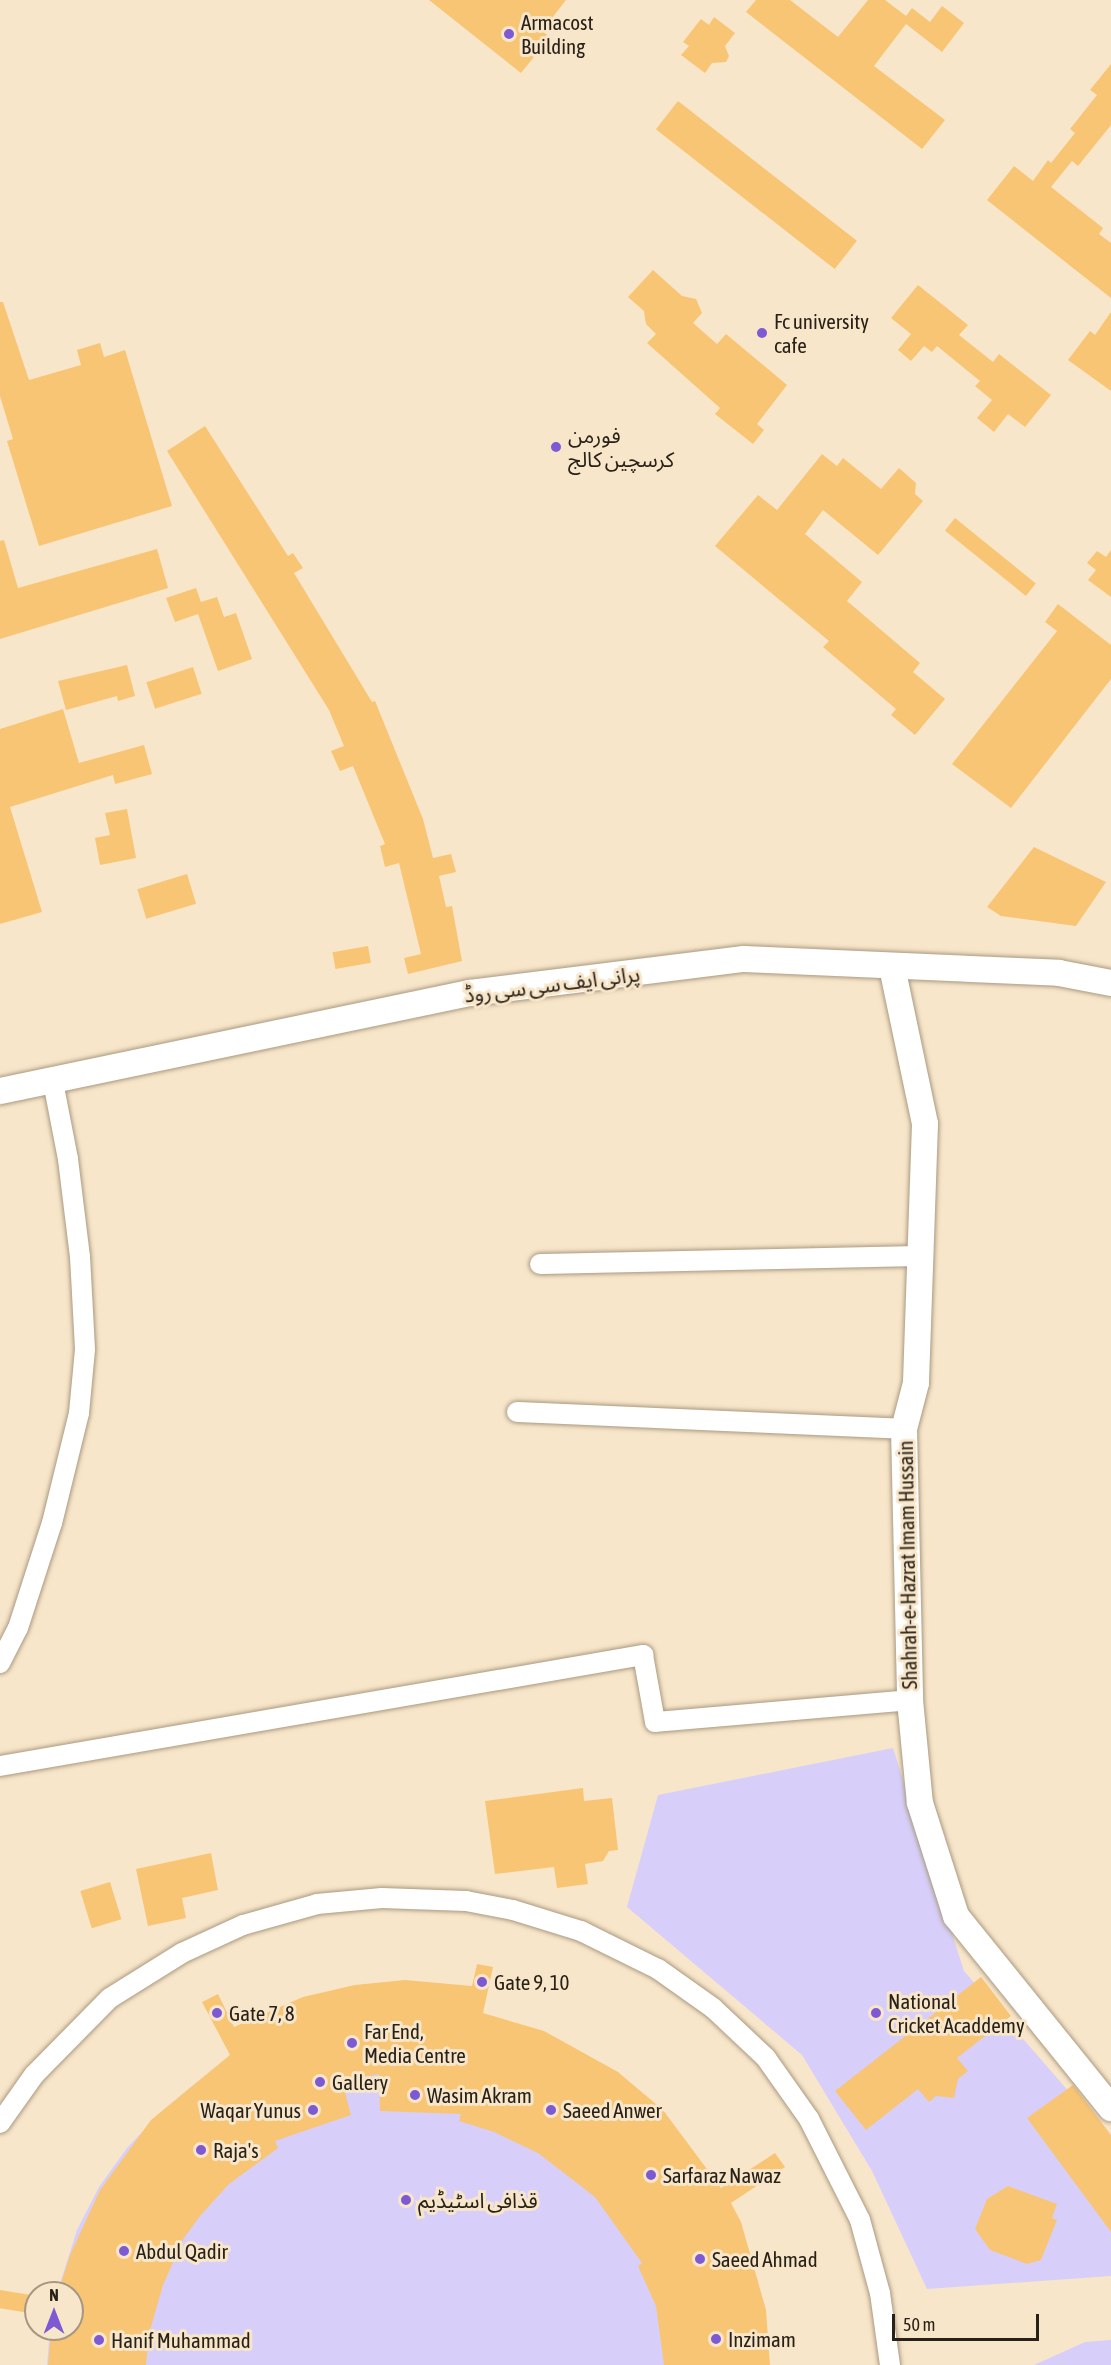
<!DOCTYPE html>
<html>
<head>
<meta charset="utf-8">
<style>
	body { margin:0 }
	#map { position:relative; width:1111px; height:2365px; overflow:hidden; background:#f8e6ca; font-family:"Asap Condensed","Noto Sans Arabic",sans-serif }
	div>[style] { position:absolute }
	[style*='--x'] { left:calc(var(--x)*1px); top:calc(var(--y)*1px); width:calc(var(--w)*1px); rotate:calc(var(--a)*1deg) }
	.green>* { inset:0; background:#d7cffa }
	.building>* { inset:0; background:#f8c574; transform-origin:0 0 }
	.roads { filter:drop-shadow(0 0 2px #aa9a80) drop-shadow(0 0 2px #aa9a80) }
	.minor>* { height:20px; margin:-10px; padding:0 10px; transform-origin:10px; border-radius:10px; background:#fff }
	.tertiary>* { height:26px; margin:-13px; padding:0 13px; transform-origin:13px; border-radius:13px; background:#fff }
	.dots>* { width:16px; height:16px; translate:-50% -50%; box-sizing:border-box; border:3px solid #f8e6ca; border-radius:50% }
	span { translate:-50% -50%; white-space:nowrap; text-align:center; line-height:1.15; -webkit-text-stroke:6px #f8e6ca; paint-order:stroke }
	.poi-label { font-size:21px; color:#282117 }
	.left { translate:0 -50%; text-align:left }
	.right { translate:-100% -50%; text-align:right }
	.street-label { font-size:21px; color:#282117 }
	.north { position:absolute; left:24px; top:2281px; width:60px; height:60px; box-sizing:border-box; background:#f8e6ca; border:2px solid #a59782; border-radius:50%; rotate:0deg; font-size:16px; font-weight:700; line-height:24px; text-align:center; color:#282117 }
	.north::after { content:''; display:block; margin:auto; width:21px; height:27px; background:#7d59d3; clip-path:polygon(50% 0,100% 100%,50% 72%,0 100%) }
	.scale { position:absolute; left:892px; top:2314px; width:147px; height:27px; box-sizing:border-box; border:3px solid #282117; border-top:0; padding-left:8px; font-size:18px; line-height:21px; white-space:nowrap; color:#282117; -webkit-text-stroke:4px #f8e6ca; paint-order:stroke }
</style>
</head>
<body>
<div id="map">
	<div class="green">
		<i style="clip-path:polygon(893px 1748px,964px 1971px,1111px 2140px,1111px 2276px,927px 2289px,872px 2171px,802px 2055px,627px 1907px,658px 1795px)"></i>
		<i style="clip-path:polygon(422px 2016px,765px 2365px,47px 2365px,50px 2329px,72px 2329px,72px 2293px,57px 2293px,77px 2230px,99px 2187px,127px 2148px,160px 2113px,197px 2082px)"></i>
		<i style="clip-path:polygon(1111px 2340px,1111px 2365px,1034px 2365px,1085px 2342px)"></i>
	</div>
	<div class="building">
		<i style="clip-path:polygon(429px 0,566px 0,542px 31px,550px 37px,521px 73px)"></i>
		<i style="clip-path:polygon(756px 0,790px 0,838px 37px,868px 0,885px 0,906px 16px,912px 8px,930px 22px,942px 6px,964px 23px,942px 52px,906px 24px,874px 66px,945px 120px,922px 149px,746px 12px)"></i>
		<i style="clip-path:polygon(714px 17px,735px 33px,725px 46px,729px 56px,726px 62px,712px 63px,705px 73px,681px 55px,689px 46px,683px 42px,701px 19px,709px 25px)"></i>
		<i style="clip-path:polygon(1111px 64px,1111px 125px,1078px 166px,1072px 161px,1051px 187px,1103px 228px,1099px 234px,1111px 243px,1111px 298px,987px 200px,1014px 166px,1033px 181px,1048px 160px,1051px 163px,1075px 133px,1070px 129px,1097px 95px,1090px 90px)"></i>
		<i style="left:678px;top:101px;width:227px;height:36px;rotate:38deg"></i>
		<i style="clip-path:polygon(653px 270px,682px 296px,696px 299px,702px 313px,693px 323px,717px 344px,726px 334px,787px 385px,757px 424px,764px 430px,753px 444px,715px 414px,720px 408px,647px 343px,656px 334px,646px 324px,644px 311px,628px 297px)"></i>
		<i style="clip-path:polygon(918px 285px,968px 325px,959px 335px,993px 362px,999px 354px,1051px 395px,1025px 427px,1008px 414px,994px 432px,977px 418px,992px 400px,975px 386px,980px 381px,937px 346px,932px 352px,924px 346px,911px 361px,898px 350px,911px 334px,891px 318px)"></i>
		<i style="clip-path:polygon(0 302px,3px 302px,29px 380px,81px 365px,77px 350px,100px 343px,104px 357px,125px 350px,172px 506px,39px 546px,7px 441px,13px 439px,0 396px)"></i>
		<i style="clip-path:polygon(1111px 312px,1111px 391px,1068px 360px,1090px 331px,1095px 335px)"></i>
		<i style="clip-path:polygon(205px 426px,288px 556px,293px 553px,303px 568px,294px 573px,372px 702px,375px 701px,423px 819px,433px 858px,451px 854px,456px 872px,439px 876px,446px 907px,452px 906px,462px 961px,408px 974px,404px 958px,421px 954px,399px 863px,385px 867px,380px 846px,385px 844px,353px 766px,340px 771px,331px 751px,344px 746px,329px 710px,167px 451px)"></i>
		<i style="clip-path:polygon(822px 454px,837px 466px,843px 458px,881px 489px,899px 468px,916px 483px,915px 494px,923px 501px,878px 555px,823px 510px,805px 534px,862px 582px,847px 601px,920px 663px,913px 672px,945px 699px,915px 735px,891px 715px,896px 709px,823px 647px,829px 641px,715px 546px,758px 495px,777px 510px)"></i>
		<i style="left:955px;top:518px;width:104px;height:16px;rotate:39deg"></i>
		<i style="clip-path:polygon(4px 540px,18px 588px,157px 549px,168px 588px,0 639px,0 541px)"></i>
		<i style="clip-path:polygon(1111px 550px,1111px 597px,1088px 580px,1096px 570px,1087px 563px,1097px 551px,1106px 557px)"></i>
		<i style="clip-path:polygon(196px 588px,201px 602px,217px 597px,224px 617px,236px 613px,252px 659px,218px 671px,198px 614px,175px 622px,166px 598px)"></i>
		<i style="clip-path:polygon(1058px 604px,1111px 645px,1111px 679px,1011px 808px,952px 764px,1057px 631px,1045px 622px)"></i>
		<i style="clip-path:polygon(127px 665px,135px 696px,118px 701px,117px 696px,66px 710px,58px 681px)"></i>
		<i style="left:193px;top:667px;width:28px;height:49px;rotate:72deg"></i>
		<i style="clip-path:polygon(63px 709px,79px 763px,144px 745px,152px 774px,115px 784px,113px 775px,10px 807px,42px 912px,0 924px,0 729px)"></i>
		<i style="clip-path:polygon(127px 809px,136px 858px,100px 865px,95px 838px,110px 835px,105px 813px)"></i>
		<i style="clip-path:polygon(1034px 847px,1106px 882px,1076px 926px,1001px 916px,987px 907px)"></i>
		<i style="left:187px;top:874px;width:31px;height:52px;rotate:73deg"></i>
		<i style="left:368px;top:946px;width:17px;height:36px;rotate:80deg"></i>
		<i style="clip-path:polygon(583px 1788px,584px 1801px,612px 1798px,618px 1850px,609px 1851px,603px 1861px,585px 1864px,588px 1884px,557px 1888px,554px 1867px,495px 1874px,485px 1801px)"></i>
		<i style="clip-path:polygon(211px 1853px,218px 1890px,182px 1898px,186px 1918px,148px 1926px,136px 1869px)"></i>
		<i style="left:110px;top:1882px;width:39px;height:31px;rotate:73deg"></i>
		<i style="clip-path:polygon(477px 1964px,493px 1967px,483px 2013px,544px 2031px,618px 2072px,663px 2110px,721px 2188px,775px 2153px,785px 2167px,731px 2203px,741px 2222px,766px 2310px,770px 2365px,664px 2365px,656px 2306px,638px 2266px,642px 2263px,595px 2197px,538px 2153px,494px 2132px,459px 2121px,461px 2114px,380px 2111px,379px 2074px,342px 2081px,351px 2115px,275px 2141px,278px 2148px,229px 2184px,200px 2216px,184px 2238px,163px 2285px,149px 2334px,146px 2365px,48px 2365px,51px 2329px,72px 2329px,72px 2293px,58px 2293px,70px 2255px,100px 2190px,151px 2120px,230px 2055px,202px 2002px,218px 1994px,234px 2027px,303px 1997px,355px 1985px,405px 1980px,472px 1986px)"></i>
		<i style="clip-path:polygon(981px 1977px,1011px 2016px,957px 2058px,968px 2071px,958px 2079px,954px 2098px,936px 2096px,929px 2102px,918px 2089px,866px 2130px,835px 2091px)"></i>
		<i style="clip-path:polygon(1073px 2085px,1111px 2135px,1111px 2232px,1027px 2118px)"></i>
		<i style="clip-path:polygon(1008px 2186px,1057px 2204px,1052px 2218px,1057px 2220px,1041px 2260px,1027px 2264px,990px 2250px,975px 2229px,987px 2199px)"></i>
		<i style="left:0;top:2290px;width:36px;height:18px;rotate:9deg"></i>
	</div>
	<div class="roads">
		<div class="minor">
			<i style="--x:540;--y:1264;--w:381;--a:-1.2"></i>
			<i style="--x:517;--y:1412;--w:387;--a:2.5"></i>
			<i style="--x:0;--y:1663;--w:39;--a:-63"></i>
			<i style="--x:18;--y:1628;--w:110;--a:-72.1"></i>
			<i style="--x:52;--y:1523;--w:113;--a:-76.2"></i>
			<i style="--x:79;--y:1413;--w:64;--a:-84.6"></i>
			<i style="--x:85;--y:1349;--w:92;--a:-93.1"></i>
			<i style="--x:80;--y:1257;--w:99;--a:-97"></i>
			<i style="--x:68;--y:1159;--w:78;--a:-101"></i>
			<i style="--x:0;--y:1766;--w:653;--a:-9.79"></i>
			<i style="--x:643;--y:1655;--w:68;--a:79.8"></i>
			<i style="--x:655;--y:1722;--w:256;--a:-4.9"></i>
			<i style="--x:0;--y:2123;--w:59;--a:-54.7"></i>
			<i style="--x:34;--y:2075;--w:108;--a:-45.4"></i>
			<i style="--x:110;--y:1998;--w:85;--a:-32"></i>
			<i style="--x:182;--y:1953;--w:67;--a:-24.7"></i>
			<i style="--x:243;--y:1925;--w:77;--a:-15.8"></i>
			<i style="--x:317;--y:1904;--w:65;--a:-5.3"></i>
			<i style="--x:382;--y:1898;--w:84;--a:2"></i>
			<i style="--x:466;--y:1901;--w:48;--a:10.8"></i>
			<i style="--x:513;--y:1910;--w:71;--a:17.2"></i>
			<i style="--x:581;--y:1931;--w:86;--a:26.3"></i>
			<i style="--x:658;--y:1969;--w:67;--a:35.3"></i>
			<i style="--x:713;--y:2008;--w:73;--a:43.3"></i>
			<i style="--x:766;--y:2058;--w:75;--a:54.8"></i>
			<i style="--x:809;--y:2119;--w:113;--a:63.2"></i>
			<i style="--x:860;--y:2220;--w:76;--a:74.7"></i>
			<i style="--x:880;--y:2293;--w:73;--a:82.1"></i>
		</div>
		<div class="tertiary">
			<i style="--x:892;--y:967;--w:160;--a:78.1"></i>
			<i style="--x:925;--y:1124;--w:259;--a:92"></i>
			<i style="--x:916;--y:1383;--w:48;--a:104.6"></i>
			<i style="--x:904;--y:1429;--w:271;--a:88.7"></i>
			<i style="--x:910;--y:1700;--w:103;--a:84.5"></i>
			<i style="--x:920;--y:1803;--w:119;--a:72.3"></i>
			<i style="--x:956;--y:1916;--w:247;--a:51.1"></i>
			<i style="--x:0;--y:1091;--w:480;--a:-11.8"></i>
			<i style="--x:470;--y:993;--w:276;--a:-7.1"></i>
			<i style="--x:744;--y:959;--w:315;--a:2.5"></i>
			<i style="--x:1059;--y:973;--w:53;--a:10.9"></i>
		</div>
	</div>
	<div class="dots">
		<i style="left:509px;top:34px;background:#7d59d3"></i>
		<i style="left:762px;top:333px;background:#7d59d3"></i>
		<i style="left:556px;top:447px;background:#7d59d3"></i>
		<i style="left:482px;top:1982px;background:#7d59d3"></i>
		<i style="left:217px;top:2013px;background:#7d59d3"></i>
		<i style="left:876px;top:2013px;background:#7d59d3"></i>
		<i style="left:352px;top:2043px;background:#7d59d3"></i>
		<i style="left:320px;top:2082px;background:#7d59d3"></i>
		<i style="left:415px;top:2095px;background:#7d59d3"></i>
		<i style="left:313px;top:2110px;background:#7d59d3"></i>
		<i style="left:551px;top:2110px;background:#7d59d3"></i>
		<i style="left:201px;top:2150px;background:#7d59d3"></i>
		<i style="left:651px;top:2175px;background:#7d59d3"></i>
		<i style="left:406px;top:2200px;background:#7d59d3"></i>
		<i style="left:124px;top:2251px;background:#7d59d3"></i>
		<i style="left:700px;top:2259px;background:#7d59d3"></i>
		<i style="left:716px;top:2339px;background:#7d59d3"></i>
		<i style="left:99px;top:2340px;background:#7d59d3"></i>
	</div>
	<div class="poi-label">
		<span class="left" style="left:521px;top:34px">Armacost<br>Building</span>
		<span class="left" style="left:774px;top:333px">Fc university<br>cafe</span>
		<span class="left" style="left:568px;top:447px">فورمن<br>کرسچین کالج</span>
		<span class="left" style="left:494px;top:1982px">Gate 9, 10</span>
		<span class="left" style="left:888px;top:2013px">National<br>Cricket Acaddemy</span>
		<span class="left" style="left:229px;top:2013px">Gate 7, 8</span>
		<span class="left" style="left:364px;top:2043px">Far End,<br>Media Centre</span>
		<span class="left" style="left:332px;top:2082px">Gallery</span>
		<span class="left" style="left:427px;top:2095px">Wasim Akram</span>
		<span class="right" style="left:301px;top:2110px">Waqar Yunus</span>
		<span class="left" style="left:563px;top:2110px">Saeed Anwer</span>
		<span class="left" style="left:213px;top:2150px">Raja's</span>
		<span class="left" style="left:663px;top:2175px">Sarfaraz Nawaz</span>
		<span class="left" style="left:418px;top:2200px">قذافی اسٹیڈیم</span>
		<span class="left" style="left:136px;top:2251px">Abdul Qadir</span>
		<span class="left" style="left:712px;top:2259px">Saeed Ahmad</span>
		<span class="left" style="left:728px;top:2339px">Inzimam</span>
		<span class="left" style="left:111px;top:2340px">Hanif Muhammad</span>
	</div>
	<div class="street-label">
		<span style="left:552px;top:984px;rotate:-7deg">پرانی ایف سی سی روڈ</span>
		<span style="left:907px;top:1565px;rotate:-91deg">Shahrah-e-Hazrat Imam Hussain</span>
	</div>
	<div class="north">N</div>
	<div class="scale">50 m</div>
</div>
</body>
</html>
